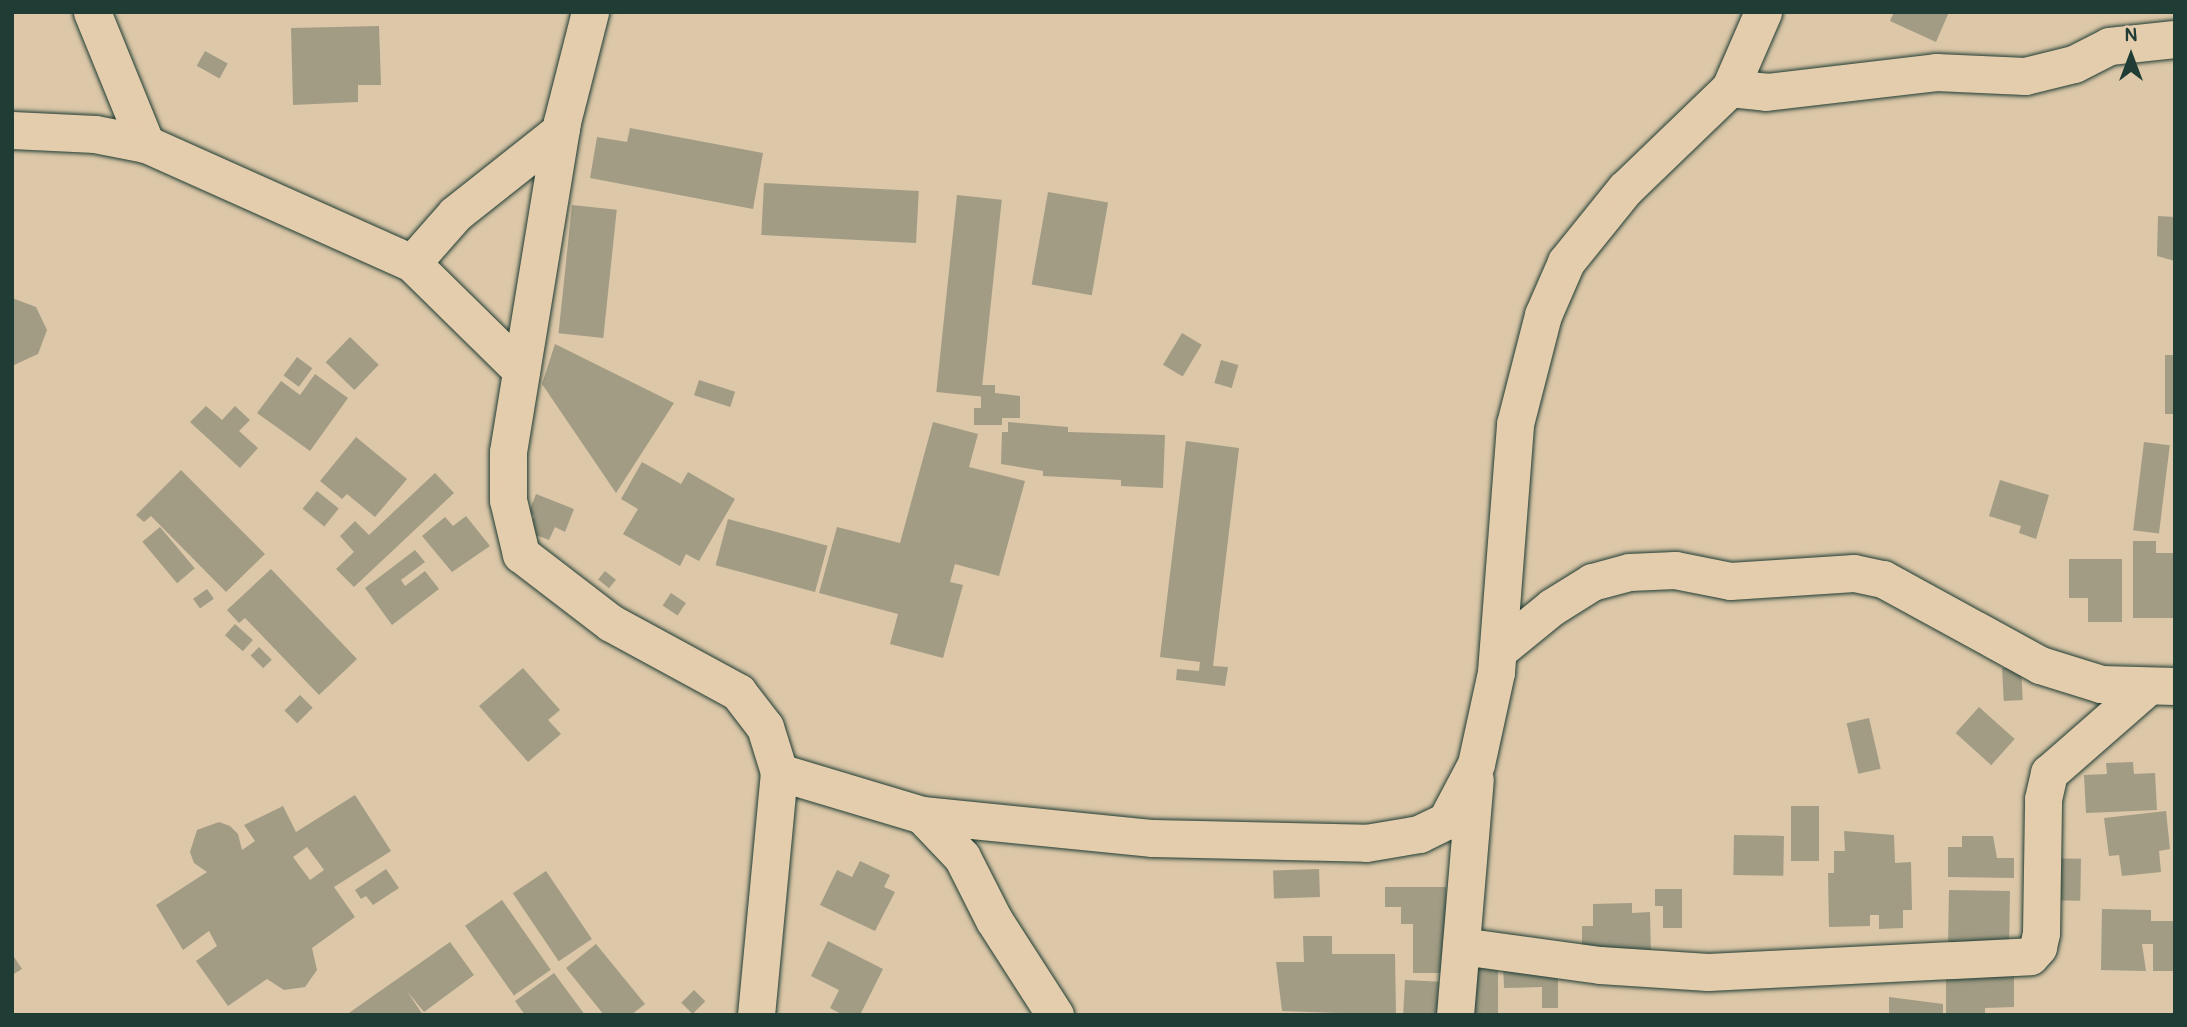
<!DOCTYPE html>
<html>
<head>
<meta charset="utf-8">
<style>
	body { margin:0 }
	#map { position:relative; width:2187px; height:1027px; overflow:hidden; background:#dcc7a8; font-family:Pangolin,sans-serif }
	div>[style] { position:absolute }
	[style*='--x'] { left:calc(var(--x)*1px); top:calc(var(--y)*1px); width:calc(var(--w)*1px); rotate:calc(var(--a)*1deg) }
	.building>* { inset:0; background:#a29c84; transform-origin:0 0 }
	.roads { filter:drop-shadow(0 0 2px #1f3d34) drop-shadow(0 0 2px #1f3d34) }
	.minor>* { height:37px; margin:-18.5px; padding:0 18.5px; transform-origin:18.5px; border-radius:18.5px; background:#e4cdad }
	span { translate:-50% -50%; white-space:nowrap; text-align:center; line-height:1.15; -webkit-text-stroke:5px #e4cdad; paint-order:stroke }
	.frame { position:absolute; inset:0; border:14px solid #1f3d34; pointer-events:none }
	.north { position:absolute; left:2096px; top:21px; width:70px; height:70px; -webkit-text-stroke:5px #e4cdad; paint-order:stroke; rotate:0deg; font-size:19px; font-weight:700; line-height:28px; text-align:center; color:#1f3d34 }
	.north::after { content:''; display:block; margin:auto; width:24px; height:32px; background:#1f3d34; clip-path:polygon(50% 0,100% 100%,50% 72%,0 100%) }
</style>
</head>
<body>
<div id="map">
	<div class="building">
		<i style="clip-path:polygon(1894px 12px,1949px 12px,1936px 42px,1890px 21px)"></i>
		<i style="clip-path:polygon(379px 26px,381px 85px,358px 85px,358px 102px,293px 105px,291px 28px)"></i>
		<i style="left:205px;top:51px;width:26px;height:17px;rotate:29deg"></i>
		<i style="clip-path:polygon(630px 128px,763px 153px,753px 209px,590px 178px,597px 137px,627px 142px)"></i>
		<i style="left:764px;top:183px;width:155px;height:52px;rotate:3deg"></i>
		<i style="left:1048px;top:192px;width:61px;height:94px;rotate:10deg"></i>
		<i style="left:957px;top:195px;width:45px;height:198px;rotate:6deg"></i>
		<i style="left:572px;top:205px;width:45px;height:129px;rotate:6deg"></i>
		<i style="clip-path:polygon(2158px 216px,2175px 217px,2175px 261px,2157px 256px)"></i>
		<i style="clip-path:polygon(12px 298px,36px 307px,47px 330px,38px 354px,14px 365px)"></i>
		<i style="left:1182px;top:333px;width:23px;height:37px;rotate:31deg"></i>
		<i style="left:350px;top:337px;width:40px;height:35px;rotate:44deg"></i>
		<i style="clip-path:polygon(555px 344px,674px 403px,616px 493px,542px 384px)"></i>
		<i style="left:2165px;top:355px;width:10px;height:59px"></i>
		<i style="left:297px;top:357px;width:19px;height:23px;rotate:36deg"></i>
		<i style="left:1221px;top:360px;width:18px;height:24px;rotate:16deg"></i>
		<i style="clip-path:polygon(315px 374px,348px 398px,310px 451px,257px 413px,281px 381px,300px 395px)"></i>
		<i style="left:699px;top:380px;width:38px;height:16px;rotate:18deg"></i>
		<i style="clip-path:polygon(981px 385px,995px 385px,995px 393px,1020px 396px,1020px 418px,1002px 418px,1002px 425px,974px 425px,974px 408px,981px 408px)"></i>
		<i style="clip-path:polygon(206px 406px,222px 420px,235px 406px,250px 420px,239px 431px,258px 448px,240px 468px,190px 422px)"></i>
		<i style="clip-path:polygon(933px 422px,978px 434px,969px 467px,1025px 481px,999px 576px,955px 564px,950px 582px,963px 585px,943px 658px,890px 644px,898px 614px,819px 593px,837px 527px,900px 543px)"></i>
		<i style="clip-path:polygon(1008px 422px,1068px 427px,1068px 432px,1165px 435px,1163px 488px,1121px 486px,1121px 480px,1043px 476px,1043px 471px,1001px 464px,1002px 432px,1008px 432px)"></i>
		<i style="clip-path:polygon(356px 437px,407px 479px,375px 517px,347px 494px,342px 499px,320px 481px)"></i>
		<i style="clip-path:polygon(1186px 441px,1239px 448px,1213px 666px,1228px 667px,1225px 686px,1176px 680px,1177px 669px,1199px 671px,1200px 662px,1160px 657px)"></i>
		<i style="left:2144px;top:442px;width:26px;height:89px;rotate:7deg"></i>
		<i style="clip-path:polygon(642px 462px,681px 484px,688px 472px,735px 499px,699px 561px,686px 554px,680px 566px,623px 534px,638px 509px,621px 499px)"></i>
		<i style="clip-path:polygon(181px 470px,265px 554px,226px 592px,151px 516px,144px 522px,136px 515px)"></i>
		<i style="clip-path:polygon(435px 473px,454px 493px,354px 587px,336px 569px,354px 552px,340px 536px,355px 521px,369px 535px)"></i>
		<i style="clip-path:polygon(2000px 480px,2049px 495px,2036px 539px,2019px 533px,2021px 526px,1989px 516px)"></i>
		<i style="left:317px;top:491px;width:28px;height:23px;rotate:39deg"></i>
		<i style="clip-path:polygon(536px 494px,574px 509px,565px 532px,555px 527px,549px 540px,528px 532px,534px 516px,528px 514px)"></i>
		<i style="clip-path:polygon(466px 516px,490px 546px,452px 572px,422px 536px,445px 517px,453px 526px)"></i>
		<i style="left:728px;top:519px;width:103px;height:48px;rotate:15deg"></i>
		<i style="left:160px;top:527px;width:54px;height:23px;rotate:50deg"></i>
		<i style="clip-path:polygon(2133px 541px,2156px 541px,2156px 553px,2175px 553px,2173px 618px,2133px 618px)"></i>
		<i style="clip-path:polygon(415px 550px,425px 562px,401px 580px,405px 586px,425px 571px,439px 589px,392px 625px,365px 588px)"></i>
		<i style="clip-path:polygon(2069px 559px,2122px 559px,2122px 622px,2088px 622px,2088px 598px,2069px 598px)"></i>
		<i style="clip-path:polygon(271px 569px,357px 659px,319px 695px,245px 618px,239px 623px,227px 610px)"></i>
		<i style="left:605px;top:571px;width:14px;height:11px;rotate:39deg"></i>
		<i style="left:207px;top:589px;width:12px;height:17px;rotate:55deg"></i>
		<i style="left:671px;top:593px;width:18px;height:15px;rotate:34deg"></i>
		<i style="left:235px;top:624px;width:24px;height:15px;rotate:42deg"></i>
		<i style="left:259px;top:647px;width:18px;height:12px;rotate:45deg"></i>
		<i style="left:2021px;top:667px;width:33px;height:19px;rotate:87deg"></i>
		<i style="clip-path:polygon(523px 668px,560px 710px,548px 720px,561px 734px,528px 762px,479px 706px)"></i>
		<i style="left:300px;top:695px;width:18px;height:22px;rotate:45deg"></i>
		<i style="left:1979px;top:707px;width:48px;height:35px;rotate:42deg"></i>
		<i style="left:1869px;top:718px;width:52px;height:23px;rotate:77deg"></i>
		<i style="clip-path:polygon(2133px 762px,2134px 774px,2155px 773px,2157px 810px,2086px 813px,2084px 775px,2107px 774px,2106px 763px)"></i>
		<i style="clip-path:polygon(evenodd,355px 795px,391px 851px,334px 887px,355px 917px,312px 948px,317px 970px,305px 987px,284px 990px,267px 979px,228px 1006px,196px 961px,217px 946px,209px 931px,183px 950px,156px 905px,207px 872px,194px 863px,190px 852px,197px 830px,219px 822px,230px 826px,238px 834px,242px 850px,255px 841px,244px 825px,283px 806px,296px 832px,355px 795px,307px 847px,324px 870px,310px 880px,293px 857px,307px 847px)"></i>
		<i style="left:1791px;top:806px;width:28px;height:55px"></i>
		<i style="clip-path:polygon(2166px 811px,2170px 849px,2159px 851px,2161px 872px,2122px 876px,2119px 855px,2109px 856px,2104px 818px)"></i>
		<i style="clip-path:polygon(1844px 831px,1894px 835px,1895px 863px,1911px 862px,1912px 910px,1903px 910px,1903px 928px,1879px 929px,1879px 915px,1870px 915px,1870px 926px,1829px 927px,1828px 873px,1834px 873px,1834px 851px,1845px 851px)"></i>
		<i style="left:1734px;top:835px;width:50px;height:40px;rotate:1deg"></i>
		<i style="clip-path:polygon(1962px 836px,1993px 836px,1997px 858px,2014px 858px,2014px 878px,1948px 877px,1948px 847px,1962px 847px)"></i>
		<i style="left:2039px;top:858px;width:42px;height:42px;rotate:1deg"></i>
		<i style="clip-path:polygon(860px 861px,890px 875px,884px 887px,895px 892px,875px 931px,820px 905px,837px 870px,852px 877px)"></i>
		<i style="clip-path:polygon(386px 869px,399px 888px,373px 905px,366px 896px,361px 899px,355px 890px)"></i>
		<i style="left:1319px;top:869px;width:28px;height:46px;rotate:88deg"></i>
		<i style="left:546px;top:871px;width:82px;height:40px;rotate:56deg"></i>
		<i style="clip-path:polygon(1385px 887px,1446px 887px,1446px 973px,1413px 973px,1413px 924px,1401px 924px,1401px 907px,1385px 907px)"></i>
		<i style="clip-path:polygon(1655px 889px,1682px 889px,1682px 928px,1663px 928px,1663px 906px,1655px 906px)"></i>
		<i style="left:1949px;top:890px;width:61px;height:52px;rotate:1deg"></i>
		<i style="left:502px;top:900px;width:85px;height:45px;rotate:55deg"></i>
		<i style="clip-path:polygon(1632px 903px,1632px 913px,1650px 912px,1651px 956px,1582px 957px,1582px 926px,1593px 926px,1593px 904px)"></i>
		<i style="clip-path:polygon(2102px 909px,2151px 910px,2151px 921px,2175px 921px,2175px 971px,2153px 971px,2153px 944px,2142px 944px,2146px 971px,2101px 970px)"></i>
		<i style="clip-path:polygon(1303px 936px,1332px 936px,1332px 954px,1395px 954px,1396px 1015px,1282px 1011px,1276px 962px,1304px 962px)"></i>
		<i style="clip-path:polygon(828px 941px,883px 969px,860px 1015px,843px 1015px,830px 1008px,839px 990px,811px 976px)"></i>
		<i style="clip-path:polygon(450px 942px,474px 975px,424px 1012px,407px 991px,423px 1015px,346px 1015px)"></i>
		<i style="clip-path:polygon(596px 944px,645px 1004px,631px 1015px,604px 1015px,566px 968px)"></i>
		<i style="clip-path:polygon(12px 954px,22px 969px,12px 975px)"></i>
		<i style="left:1458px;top:954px;width:40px;height:61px"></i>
		<i style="clip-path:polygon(1558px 963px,1558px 1008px,1542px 1008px,1542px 987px,1504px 988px,1503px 964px)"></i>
		<i style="clip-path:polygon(554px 973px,585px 1015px,525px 1015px,515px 1001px)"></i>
		<i style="clip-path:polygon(2014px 974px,2014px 1007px,1985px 1008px,1985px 1015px,1946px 1015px,1946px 975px)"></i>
		<i style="left:1405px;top:980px;width:34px;height:35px;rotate:3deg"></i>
		<i style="left:694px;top:990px;width:16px;height:18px;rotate:45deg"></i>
		<i style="clip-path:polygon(1889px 997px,1943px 1004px,1943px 1015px,1889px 1015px)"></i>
	</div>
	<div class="roads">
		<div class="minor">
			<i style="--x:92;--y:12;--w:143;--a:67.8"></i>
			<i style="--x:590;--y:12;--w:114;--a:104.3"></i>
			<i style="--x:562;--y:122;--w:334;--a:99.3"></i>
			<i style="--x:508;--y:452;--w:48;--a:90"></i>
			<i style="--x:508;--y:500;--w:56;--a:76.5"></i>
			<i style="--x:521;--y:554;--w:113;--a:37.5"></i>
			<i style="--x:611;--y:623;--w:145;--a:28.5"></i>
			<i style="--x:738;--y:692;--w:44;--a:52.4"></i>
			<i style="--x:765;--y:727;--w:47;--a:72.7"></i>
			<i style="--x:779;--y:772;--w:244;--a:95.4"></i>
			<i style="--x:1730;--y:88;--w:36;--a:6"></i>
			<i style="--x:1766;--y:92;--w:171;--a:-6.7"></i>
			<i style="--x:1936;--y:72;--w:89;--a:2.6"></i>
			<i style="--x:2025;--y:76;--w:50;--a:-13.8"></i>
			<i style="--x:2074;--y:64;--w:39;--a:-27"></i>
			<i style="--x:2109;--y:46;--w:66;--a:-6.1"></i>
			<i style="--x:12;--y:130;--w:83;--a:2.8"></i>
			<i style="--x:95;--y:134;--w:52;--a:11.1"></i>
			<i style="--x:146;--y:144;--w:291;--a:24.1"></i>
			<i style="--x:412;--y:263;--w:153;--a:44.5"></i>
			<i style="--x:412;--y:263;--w:65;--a:-48.7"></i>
			<i style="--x:455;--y:214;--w:135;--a:-38.4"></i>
			<i style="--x:1498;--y:651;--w:70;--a:-39.2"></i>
			<i style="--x:1552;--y:607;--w:47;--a:-32"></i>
			<i style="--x:1592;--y:582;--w:38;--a:-15"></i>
			<i style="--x:1629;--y:572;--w:46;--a:-2.5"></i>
			<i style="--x:1675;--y:570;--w:56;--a:11.3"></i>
			<i style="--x:1730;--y:581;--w:124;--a:-3.7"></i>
			<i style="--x:1854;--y:573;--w:30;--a:12"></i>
			<i style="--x:1883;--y:579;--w:179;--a:28.7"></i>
			<i style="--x:2040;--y:665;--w:64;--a:17.3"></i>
			<i style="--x:2101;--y:684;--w:74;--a:1.5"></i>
			<i style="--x:779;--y:772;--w:149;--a:16.7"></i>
			<i style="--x:922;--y:815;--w:232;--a:5.7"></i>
			<i style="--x:1153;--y:838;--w:213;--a:1.3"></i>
			<i style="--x:1366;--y:843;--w:54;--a:-9.6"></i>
			<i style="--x:1419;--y:834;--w:30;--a:-26"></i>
			<i style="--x:1446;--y:821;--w:64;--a:-62.2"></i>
			<i style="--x:1476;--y:764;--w:94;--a:-77.7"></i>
			<i style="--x:1496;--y:672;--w:249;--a:-85.6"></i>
			<i style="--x:1515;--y:424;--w:113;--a:-75.6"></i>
			<i style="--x:1543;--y:315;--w:58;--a:-66.5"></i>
			<i style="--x:1566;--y:262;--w:94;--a:-51.1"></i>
			<i style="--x:1625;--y:189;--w:146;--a:-43.9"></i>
			<i style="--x:1730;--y:88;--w:83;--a:-66.5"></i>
			<i style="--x:922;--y:815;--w:58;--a:46.4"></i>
			<i style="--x:962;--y:857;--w:71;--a:63.1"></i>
			<i style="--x:994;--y:920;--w:113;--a:57.3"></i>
			<i style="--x:1461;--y:946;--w:140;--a:7.8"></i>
			<i style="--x:1600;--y:965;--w:108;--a:3.7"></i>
			<i style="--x:1708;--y:972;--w:322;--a:-2.8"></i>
			<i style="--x:2030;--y:956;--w:12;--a:-48"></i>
			<i style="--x:2038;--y:947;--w:14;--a:-78"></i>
			<i style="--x:2041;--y:933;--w:134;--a:-89.1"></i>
			<i style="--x:2043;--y:799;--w:27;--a:-77"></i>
			<i style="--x:2049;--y:773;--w:129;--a:-41.2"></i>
			<i style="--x:1455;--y:1015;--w:237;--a:-85.2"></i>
		</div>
	</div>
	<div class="frame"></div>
	<div class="north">N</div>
</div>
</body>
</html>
